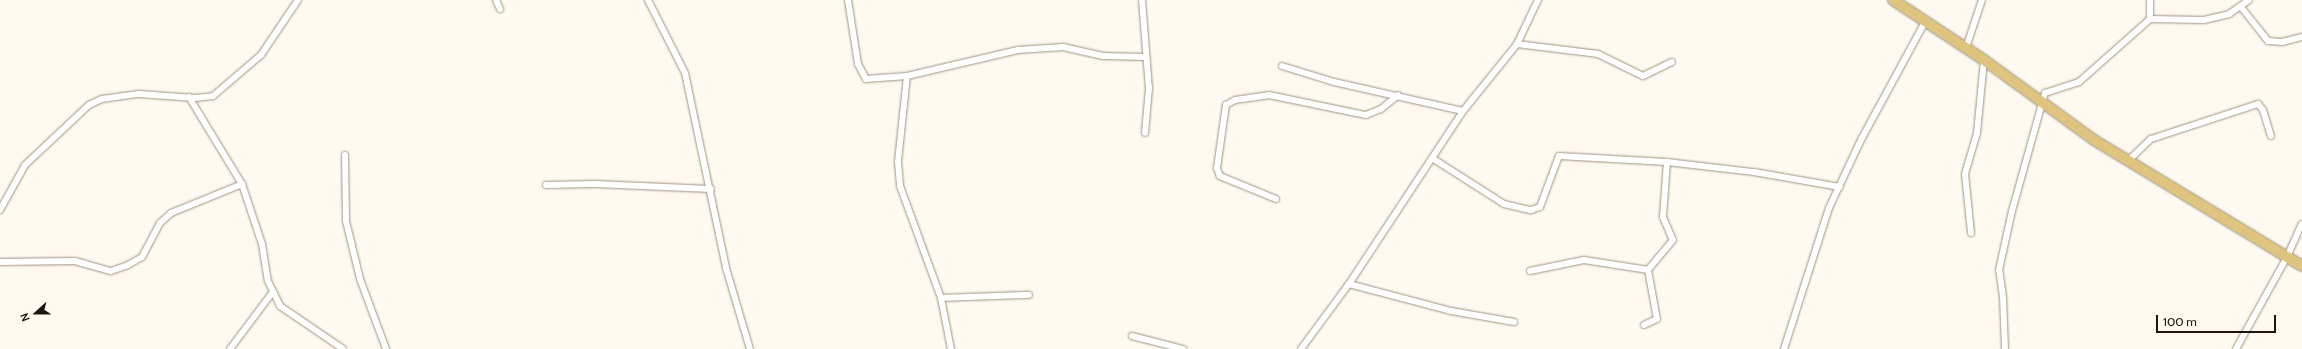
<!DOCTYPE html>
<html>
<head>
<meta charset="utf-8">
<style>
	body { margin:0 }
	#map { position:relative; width:2302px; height:349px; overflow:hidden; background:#fefaf1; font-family:Cabin,sans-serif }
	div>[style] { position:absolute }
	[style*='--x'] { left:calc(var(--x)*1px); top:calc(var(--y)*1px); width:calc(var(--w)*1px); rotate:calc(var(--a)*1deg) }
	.roads { filter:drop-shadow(0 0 1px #9d9480) drop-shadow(0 0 1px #9d9480) }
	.street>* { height:6px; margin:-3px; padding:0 3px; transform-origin:3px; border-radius:3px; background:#fff }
	.primary>* { height:10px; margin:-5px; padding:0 5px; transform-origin:5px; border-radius:5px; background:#dec47e }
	span { translate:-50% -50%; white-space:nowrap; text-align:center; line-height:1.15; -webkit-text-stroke:4px #fefaf1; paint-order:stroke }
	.north { position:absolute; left:16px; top:293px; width:40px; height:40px; -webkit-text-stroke:3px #fefaf1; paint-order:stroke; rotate:249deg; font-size:11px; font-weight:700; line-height:16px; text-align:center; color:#1b1710 }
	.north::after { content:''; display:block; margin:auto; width:14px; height:18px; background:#1b1710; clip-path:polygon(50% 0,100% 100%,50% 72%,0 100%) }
	.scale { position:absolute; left:2156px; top:315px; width:120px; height:18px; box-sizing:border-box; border:2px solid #1b1710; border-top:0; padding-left:5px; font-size:12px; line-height:14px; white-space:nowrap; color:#1b1710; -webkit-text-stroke:3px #fefaf1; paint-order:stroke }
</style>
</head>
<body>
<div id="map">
	<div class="roads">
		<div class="street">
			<i style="--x:496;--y:0;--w:10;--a:66"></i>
			<i style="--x:648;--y:0;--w:82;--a:63.1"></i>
			<i style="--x:685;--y:73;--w:199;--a:78.1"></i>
			<i style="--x:726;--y:268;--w:84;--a:73.5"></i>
			<i style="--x:848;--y:0;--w:65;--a:81.1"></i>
			<i style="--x:858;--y:64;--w:17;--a:62"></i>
			<i style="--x:866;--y:79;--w:41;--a:-4.2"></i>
			<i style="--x:907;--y:76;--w:114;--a:-13.2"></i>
			<i style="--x:1018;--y:50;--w:45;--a:-3.8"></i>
			<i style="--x:1063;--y:47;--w:41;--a:12.7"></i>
			<i style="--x:1103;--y:56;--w:43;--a:1.3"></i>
			<i style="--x:1142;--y:0;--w:88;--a:85.5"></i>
			<i style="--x:1149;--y:88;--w:45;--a:95.1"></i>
			<i style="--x:2241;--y:7;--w:43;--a:51.5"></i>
			<i style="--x:2268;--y:41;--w:14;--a:4"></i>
			<i style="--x:2282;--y:42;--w:21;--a:-14"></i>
			<i style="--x:2150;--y:19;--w:19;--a:-90"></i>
			<i style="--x:1517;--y:44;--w:82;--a:7"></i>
			<i style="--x:1598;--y:54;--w:50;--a:26.1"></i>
			<i style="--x:1643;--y:76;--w:32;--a:-26"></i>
			<i style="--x:1966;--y:48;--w:51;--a:-71.6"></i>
			<i style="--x:1282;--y:66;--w:54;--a:17.1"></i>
			<i style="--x:1334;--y:82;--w:132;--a:12.7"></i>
			<i style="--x:907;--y:76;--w:86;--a:96"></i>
			<i style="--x:898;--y:162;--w:24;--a:85"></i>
			<i style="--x:900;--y:186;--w:119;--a:69.9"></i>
			<i style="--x:941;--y:298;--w:52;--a:78.9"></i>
			<i style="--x:189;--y:97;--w:102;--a:58.7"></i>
			<i style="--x:242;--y:184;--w:63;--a:71.6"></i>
			<i style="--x:262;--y:244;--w:37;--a:81"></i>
			<i style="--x:268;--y:281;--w:28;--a:64"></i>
			<i style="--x:280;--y:306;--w:76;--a:34.3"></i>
			<i style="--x:345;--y:155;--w:66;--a:89.1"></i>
			<i style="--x:346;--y:221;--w:60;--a:76.4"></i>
			<i style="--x:360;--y:279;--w:75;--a:69.6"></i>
			<i style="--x:1432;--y:158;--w:85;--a:32.6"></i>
			<i style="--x:1504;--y:204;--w:28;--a:13"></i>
			<i style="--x:1531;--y:210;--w:9;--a:-18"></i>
			<i style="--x:1540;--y:207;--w:54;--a:-69.6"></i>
			<i style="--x:1559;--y:156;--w:108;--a:3.2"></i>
			<i style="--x:1667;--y:162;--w:55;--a:94.2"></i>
			<i style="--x:1663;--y:217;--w:25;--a:67"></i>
			<i style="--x:1673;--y:240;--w:39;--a:130"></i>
			<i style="--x:2128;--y:161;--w:32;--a:-44"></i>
			<i style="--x:2151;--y:139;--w:113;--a:-18.1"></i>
			<i style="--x:2258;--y:104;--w:8;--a:50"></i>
			<i style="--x:2263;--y:110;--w:27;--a:73"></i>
			<i style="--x:1667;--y:162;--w:88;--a:6.6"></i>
			<i style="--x:1754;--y:172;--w:87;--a:9.9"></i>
			<i style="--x:546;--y:185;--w:49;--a:-1.2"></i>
			<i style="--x:595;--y:184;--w:116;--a:2.5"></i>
			<i style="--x:1276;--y:199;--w:61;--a:-157.7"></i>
			<i style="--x:1220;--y:176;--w:9;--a:-111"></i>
			<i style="--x:1217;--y:168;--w:64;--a:-81.9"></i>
			<i style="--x:1226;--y:105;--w:10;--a:-29"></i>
			<i style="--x:1235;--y:100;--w:34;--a:-8"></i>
			<i style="--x:1269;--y:95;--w:99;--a:11.7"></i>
			<i style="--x:1366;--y:115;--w:16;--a:-22"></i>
			<i style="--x:1381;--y:109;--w:22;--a:-39"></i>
			<i style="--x:0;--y:210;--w:51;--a:-60.9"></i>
			<i style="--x:25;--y:165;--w:88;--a:-43.2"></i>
			<i style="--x:89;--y:105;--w:14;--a:-25"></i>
			<i style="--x:102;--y:99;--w:37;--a:-8"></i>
			<i style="--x:139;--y:94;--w:56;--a:4.1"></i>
			<i style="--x:195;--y:98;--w:18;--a:-6"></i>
			<i style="--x:213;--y:96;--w:63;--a:-40.5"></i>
			<i style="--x:261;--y:55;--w:66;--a:-56.1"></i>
			<i style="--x:1971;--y:233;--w:59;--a:-95.8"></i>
			<i style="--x:1965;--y:174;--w:43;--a:-73.7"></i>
			<i style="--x:1977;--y:133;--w:73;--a:-84.5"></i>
			<i style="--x:0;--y:262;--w:75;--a:-0.8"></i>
			<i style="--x:75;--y:261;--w:37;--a:16"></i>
			<i style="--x:111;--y:271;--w:18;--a:-19"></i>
			<i style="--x:128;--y:265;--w:16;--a:-30"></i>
			<i style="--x:142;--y:257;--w:38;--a:-62"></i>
			<i style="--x:160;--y:223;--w:15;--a:-42"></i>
			<i style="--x:171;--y:213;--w:77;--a:-22.2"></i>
			<i style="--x:1530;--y:271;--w:55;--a:-11.5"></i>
			<i style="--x:1584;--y:260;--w:65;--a:8.9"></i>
			<i style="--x:1349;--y:284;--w:106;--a:14.8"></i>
			<i style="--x:1451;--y:311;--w:64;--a:9.9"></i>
			<i style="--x:941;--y:298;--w:88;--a:-2"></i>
			<i style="--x:1644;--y:325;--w:14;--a:-25"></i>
			<i style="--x:1657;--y:319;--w:50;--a:-100.4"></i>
			<i style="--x:1132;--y:336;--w:53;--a:14.3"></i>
			<i style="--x:230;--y:349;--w:70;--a:-53.1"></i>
			<i style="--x:1301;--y:349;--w:81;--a:-53.6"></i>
			<i style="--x:1349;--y:284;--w:207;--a:-56.6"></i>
			<i style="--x:1463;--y:111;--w:86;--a:-51.1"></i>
			<i style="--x:1517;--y:44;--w:49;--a:-64.5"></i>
			<i style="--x:1784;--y:349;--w:148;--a:-72.3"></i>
			<i style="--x:1829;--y:208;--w:77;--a:-64.8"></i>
			<i style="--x:1862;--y:138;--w:132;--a:-61.5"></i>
			<i style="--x:2005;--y:349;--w:52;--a:-92.2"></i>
			<i style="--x:2003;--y:297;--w:27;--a:-98"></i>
			<i style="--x:1999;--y:270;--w:60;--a:-77.6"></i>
			<i style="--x:2012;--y:211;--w:123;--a:-74.4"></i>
			<i style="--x:2045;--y:93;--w:36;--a:-18"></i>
			<i style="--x:2079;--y:82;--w:95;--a:-41.6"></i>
			<i style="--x:2150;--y:19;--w:54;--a:1.1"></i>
			<i style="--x:2204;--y:20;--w:26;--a:-13"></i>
			<i style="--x:2229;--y:14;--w:24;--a:-35"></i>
			<i style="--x:2236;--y:349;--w:105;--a:-61"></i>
			<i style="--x:2287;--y:257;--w:36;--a:-66"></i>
		</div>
		<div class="primary">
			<i style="--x:1893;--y:0;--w:109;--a:33.4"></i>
			<i style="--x:1984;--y:60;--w:136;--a:36"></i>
			<i style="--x:2094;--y:140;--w:243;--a:31.2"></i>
		</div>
	</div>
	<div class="north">N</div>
	<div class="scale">100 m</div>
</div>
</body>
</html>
